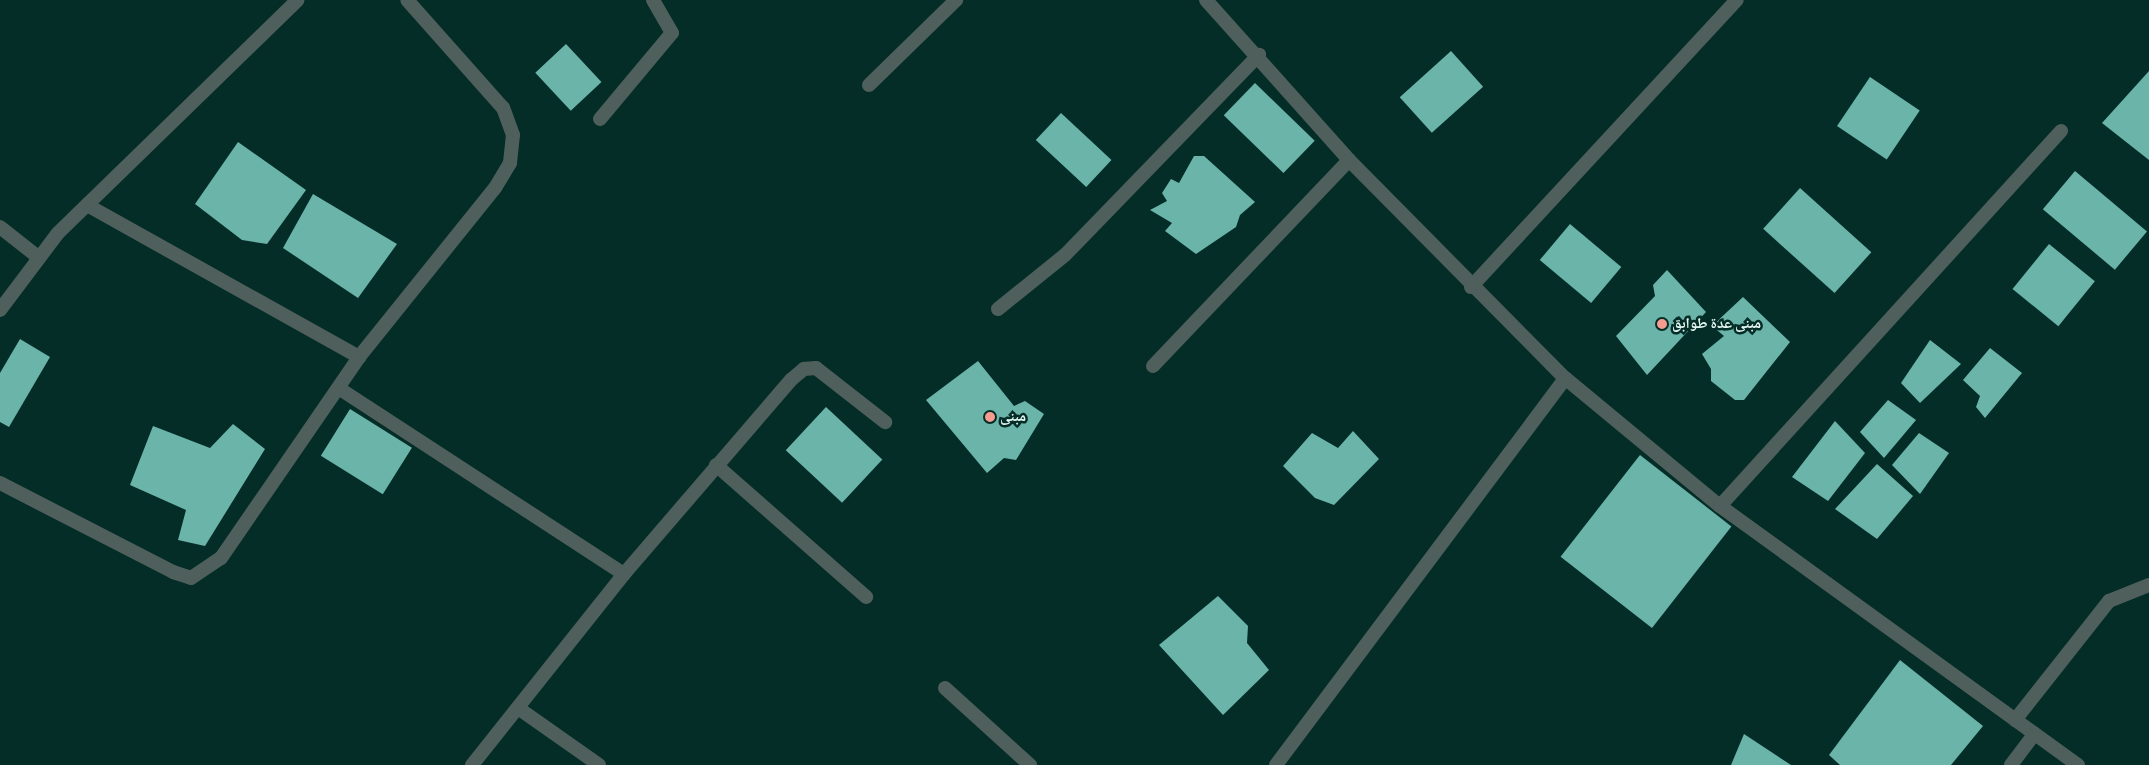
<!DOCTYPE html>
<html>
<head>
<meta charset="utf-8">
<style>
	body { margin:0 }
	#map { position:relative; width:2149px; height:765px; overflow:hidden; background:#042d28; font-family:"Source Sans 3","Noto Naskh Arabic",sans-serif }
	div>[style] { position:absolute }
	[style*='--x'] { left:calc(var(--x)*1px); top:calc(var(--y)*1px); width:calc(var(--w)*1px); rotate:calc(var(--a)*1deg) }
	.building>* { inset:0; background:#6bb4a9; transform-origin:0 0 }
	.minor>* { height:14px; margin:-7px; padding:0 7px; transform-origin:7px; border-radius:7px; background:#4f5f5c }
	.dots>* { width:14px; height:14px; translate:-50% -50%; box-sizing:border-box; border:2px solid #042d28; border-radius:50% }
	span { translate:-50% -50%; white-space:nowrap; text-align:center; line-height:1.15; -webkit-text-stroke:5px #042d28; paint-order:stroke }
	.poi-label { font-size:15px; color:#e2f6f2; font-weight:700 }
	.left { translate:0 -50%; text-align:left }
</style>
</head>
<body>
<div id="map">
	<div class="building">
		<i style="left:566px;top:44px;width:52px;height:42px;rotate:47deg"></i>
		<i style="left:1451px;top:51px;width:48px;height:69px;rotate:48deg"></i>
		<i style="clip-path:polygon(2149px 71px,2149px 160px,2102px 123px)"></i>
		<i style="left:1870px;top:77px;width:60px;height:59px;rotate:34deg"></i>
		<i style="left:1255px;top:83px;width:83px;height:45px;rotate:44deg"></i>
		<i style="left:1061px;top:113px;width:69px;height:37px;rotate:43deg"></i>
		<i style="clip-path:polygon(238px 142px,306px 190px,267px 244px,242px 240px,195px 204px)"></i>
		<i style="clip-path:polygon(1194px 156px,1204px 156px,1255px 202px,1240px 215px,1236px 227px,1196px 254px,1165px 231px,1172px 223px,1150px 210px,1167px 201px,1162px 193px,1171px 179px,1179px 183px)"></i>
		<i style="left:2075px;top:171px;width:94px;height:50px;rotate:40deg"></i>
		<i style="left:1800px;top:188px;width:96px;height:55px;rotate:42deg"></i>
		<i style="clip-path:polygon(313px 194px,397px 244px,358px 298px,283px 248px)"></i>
		<i style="left:1570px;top:224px;width:67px;height:47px;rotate:40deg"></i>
		<i style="left:2049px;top:244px;width:59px;height:58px;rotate:39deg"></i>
		<i style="clip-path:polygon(1667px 270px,1706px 312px,1647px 375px,1616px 336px,1655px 296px,1653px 285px)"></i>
		<i style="clip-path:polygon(1743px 297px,1790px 342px,1744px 400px,1735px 400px,1711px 381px,1711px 369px,1702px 354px,1724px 336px,1712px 326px)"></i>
		<i style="clip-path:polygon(20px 339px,50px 357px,9px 427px,0 422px,0 373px)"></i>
		<i style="clip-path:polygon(1930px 340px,1961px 364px,1920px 403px,1901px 383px)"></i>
		<i style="clip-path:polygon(1990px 348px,2022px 373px,1985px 418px,1976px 407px,1980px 396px,1963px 380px)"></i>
		<i style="clip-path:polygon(978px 361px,1014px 406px,1025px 401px,1044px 414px,1016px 460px,1004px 458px,987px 473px,926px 400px)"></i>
		<i style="clip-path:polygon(1888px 400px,1916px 420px,1884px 458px,1860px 432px)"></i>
		<i style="left:826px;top:407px;width:77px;height:59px;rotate:43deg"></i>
		<i style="left:350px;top:409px;width:73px;height:55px;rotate:32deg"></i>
		<i style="clip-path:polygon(1835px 421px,1865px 453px,1828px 501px,1792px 477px)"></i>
		<i style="clip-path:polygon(233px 424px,265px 449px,205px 546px,178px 540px,186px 510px,130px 485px,153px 426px,210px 448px)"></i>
		<i style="clip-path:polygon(1353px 431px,1379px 459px,1334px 505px,1315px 498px,1283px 466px,1312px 433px,1338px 448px)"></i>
		<i style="clip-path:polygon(1919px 433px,1949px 453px,1920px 494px,1892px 465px)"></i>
		<i style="left:1640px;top:455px;width:116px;height:129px;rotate:38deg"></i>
		<i style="clip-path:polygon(1877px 464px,1913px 496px,1877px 539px,1835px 509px)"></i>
		<i style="clip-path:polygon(1218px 596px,1248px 626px,1247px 643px,1269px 670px,1223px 715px,1159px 645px)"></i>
		<i style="clip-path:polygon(1900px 660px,1983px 726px,1951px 765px,1840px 765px,1829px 755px)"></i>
		<i style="clip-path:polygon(1744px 734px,1791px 765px,1731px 765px)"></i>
	</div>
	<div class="minor">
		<i style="--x:1206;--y:0;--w:215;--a:48.2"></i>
		<i style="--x:1349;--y:160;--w:307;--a:45.3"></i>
		<i style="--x:1565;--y:378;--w:201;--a:39.6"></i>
		<i style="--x:1720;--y:506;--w:442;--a:35.9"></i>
		<i style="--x:869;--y:85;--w:122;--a:-44.3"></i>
		<i style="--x:600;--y:119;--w:112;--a:-50.1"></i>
		<i style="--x:672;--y:33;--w:38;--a:-120"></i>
		<i style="--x:87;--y:205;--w:312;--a:29.2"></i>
		<i style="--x:0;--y:227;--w:48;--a:38.3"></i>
		<i style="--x:1471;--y:287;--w:391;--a:-47.2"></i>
		<i style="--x:998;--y:309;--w:86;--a:-38.9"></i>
		<i style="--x:1065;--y:255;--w:279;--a:-45.9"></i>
		<i style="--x:0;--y:310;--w:96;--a:-53"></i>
		<i style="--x:58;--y:233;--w:334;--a:-44.2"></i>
		<i style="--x:1153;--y:366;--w:284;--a:-46.4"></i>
		<i style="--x:340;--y:389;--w:339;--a:33.1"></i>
		<i style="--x:716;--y:465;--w:200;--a:41.3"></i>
		<i style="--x:0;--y:483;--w:195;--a:27.2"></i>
		<i style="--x:173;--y:572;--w:19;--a:18"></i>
		<i style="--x:191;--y:578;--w:36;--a:-34"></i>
		<i style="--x:221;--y:558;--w:244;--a:-55.5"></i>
		<i style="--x:359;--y:357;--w:217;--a:-51.2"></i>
		<i style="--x:495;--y:188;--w:29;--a:-59"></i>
		<i style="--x:510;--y:163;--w:28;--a:-84"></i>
		<i style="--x:513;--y:135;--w:29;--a:-110"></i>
		<i style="--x:503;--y:108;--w:144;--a:-131.6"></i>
		<i style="--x:1720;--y:506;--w:507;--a:-47.72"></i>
		<i style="--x:945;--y:688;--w:115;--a:42.2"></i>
		<i style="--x:518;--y:708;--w:99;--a:35.1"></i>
		<i style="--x:2015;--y:720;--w:152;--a:-51.7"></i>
		<i style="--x:2109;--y:601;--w:43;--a:-21.8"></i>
		<i style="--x:472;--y:765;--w:244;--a:-51.5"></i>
		<i style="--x:624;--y:574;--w:257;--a:-49.3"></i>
		<i style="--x:792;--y:379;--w:16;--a:-40"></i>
		<i style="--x:804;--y:369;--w:12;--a:-5"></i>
		<i style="--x:816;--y:368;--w:88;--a:38"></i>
		<i style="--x:1276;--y:765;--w:483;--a:-53.2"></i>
		<i style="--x:2011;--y:765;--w:39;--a:-53"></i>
	</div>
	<div class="dots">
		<i style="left:1662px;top:324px;background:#f59c91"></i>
		<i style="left:990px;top:417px;background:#f59c91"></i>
	</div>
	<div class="poi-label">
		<span class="left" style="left:1672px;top:324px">مبنى عدة طوابق</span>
		<span class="left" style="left:1000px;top:417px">مبنى</span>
	</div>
</div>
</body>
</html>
